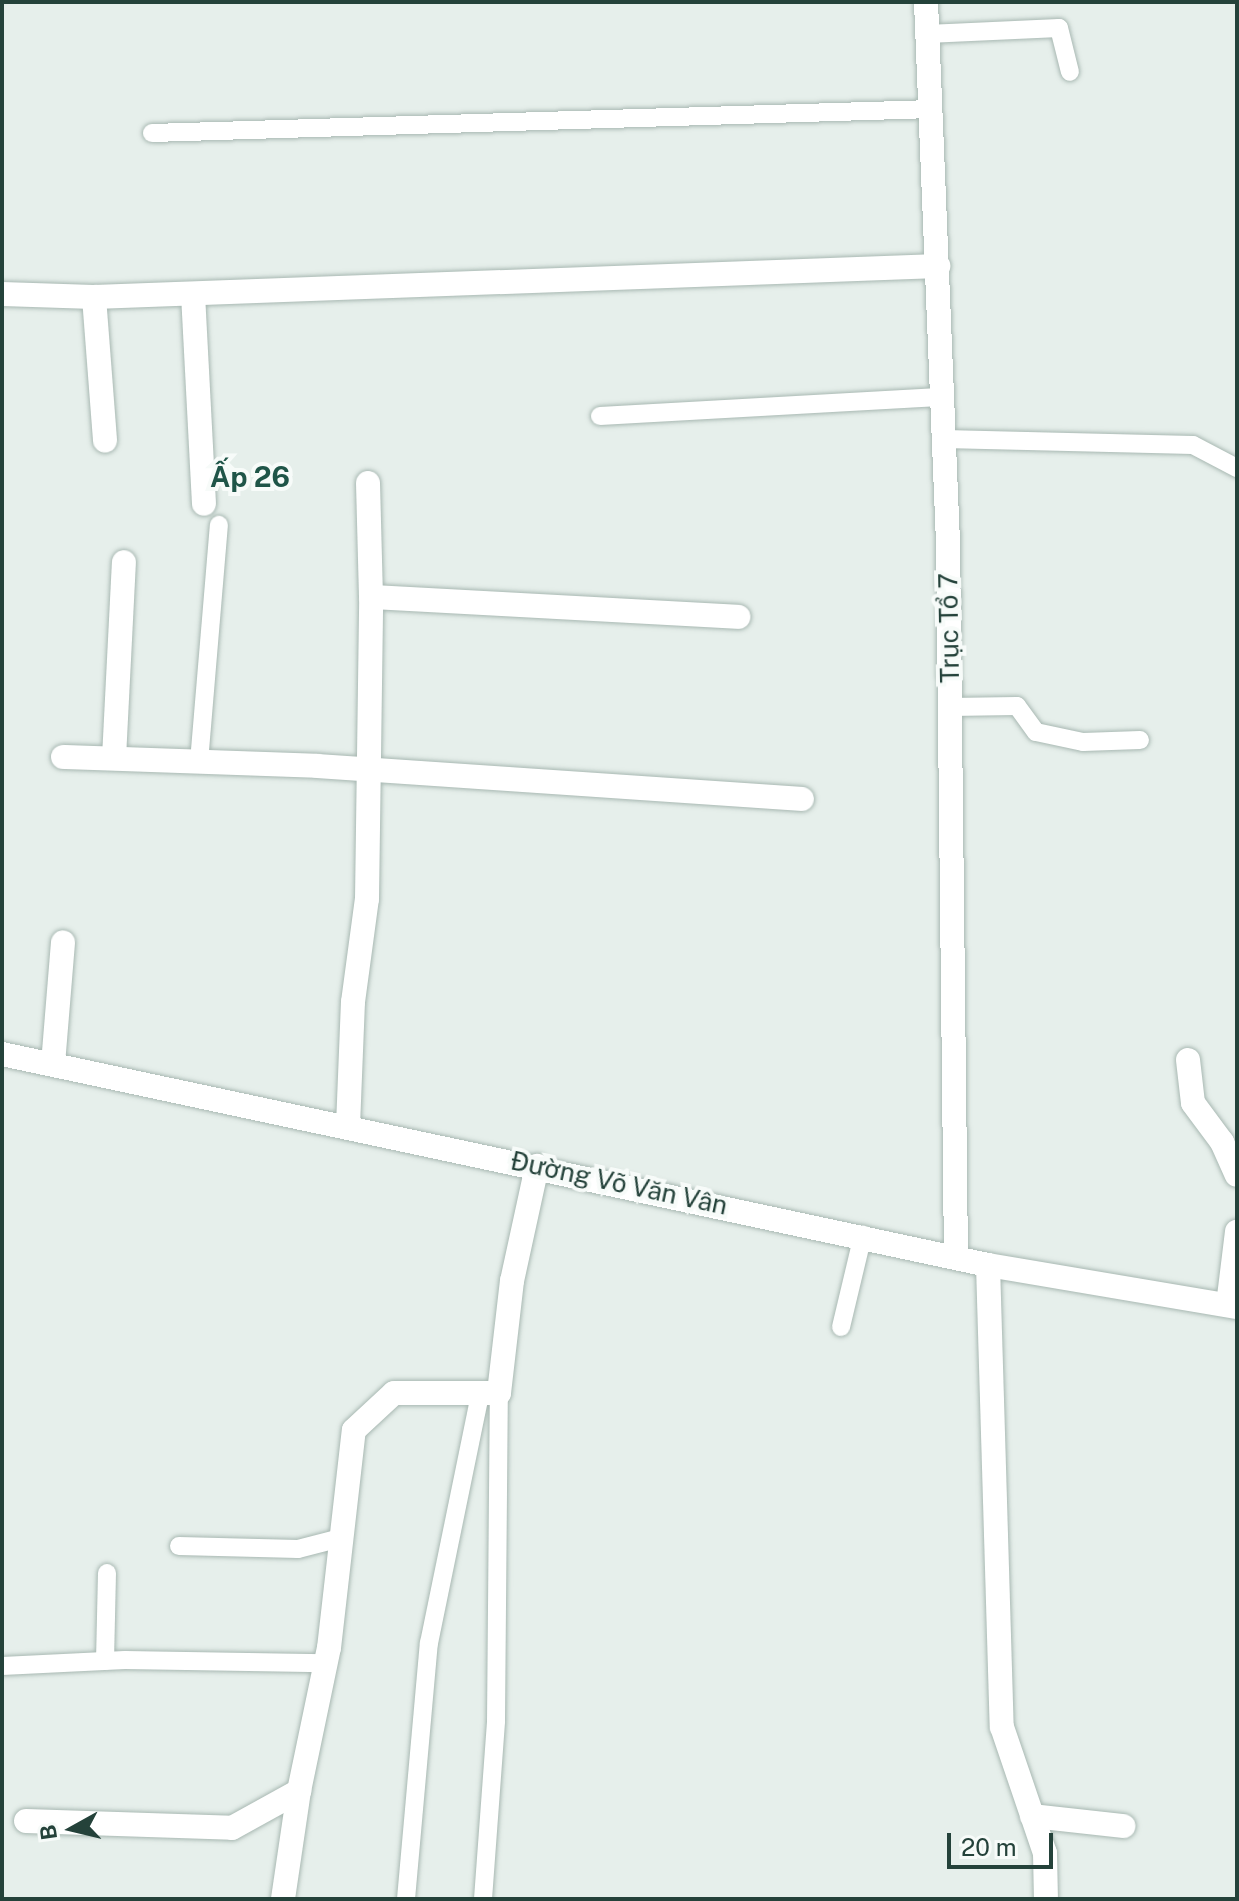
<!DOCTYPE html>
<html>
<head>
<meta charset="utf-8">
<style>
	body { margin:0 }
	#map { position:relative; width:1239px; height:1901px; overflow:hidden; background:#e6efeb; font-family:"Public Sans",sans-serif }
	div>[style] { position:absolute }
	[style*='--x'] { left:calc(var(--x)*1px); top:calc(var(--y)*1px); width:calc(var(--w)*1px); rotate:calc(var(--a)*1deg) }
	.roads { filter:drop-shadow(0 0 2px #a8b8b2) drop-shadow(0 0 2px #a8b8b2) }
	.lane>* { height:18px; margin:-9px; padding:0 9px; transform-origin:9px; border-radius:9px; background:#fff }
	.street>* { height:24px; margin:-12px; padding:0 12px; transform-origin:12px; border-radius:12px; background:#fff }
	.secondary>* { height:24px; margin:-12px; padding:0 12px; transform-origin:12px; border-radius:12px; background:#fff }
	span { translate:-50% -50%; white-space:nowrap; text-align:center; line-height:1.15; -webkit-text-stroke:8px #f7fbf9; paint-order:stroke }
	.street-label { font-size:26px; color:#24423a }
	.neighbourhood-label { font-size:28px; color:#1f5548; font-weight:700 }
	.frame { position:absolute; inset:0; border:4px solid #24423a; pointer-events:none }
	.north { position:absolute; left:32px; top:1789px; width:80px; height:80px; -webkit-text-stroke:6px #f7fbf9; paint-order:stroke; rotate:262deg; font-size:22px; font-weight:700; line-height:32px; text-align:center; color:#24423a }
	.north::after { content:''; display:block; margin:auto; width:28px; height:36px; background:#24423a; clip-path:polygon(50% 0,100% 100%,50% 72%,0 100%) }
	.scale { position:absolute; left:947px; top:1833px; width:106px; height:36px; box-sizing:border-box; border:4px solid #24423a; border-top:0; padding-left:10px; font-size:24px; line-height:28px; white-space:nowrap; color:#24423a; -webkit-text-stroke:6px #f7fbf9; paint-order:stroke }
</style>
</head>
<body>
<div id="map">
	<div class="roads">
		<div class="lane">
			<i style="--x:927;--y:34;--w:132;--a:-2.6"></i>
			<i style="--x:1059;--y:28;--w:45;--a:76"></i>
			<i style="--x:152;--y:133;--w:779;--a:-1.76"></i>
			<i style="--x:600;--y:416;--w:344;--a:-3.2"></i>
			<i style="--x:944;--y:439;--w:249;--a:1.4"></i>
			<i style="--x:1193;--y:445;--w:50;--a:27.6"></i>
			<i style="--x:950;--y:707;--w:67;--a:-0.9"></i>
			<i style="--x:1017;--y:706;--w:32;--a:54"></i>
			<i style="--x:1036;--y:732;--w:48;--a:12"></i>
			<i style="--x:1083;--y:742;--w:57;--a:-2"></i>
			<i style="--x:199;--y:762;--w:238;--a:-85.2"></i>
			<i style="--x:841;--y:1327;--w:95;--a:-76.6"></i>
			<i style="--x:179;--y:1546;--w:119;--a:1.4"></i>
			<i style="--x:298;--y:1549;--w:40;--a:-14.4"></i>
			<i style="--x:105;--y:1661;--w:88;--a:-88.7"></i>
			<i style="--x:2;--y:1666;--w:123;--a:-2.8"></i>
			<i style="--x:125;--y:1660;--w:200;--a:0.9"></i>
			<i style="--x:406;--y:1899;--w:257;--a:-84.9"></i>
			<i style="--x:429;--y:1643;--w:254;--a:-78.4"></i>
			<i style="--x:483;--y:1899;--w:178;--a:-85.8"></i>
			<i style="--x:496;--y:1721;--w:328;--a:-89.5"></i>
		</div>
		<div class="street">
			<i style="--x:926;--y:2;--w:541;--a:87.67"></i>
			<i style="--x:948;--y:543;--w:711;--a:89.36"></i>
			<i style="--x:2;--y:294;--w:92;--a:1.9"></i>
			<i style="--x:94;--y:297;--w:845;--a:-2.1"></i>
			<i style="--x:193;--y:294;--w:210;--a:87"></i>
			<i style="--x:94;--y:297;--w:144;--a:85.6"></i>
			<i style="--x:368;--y:483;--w:114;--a:88.5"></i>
			<i style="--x:63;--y:757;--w:255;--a:2"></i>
			<i style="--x:318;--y:766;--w:485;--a:3.9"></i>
			<i style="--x:114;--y:758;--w:196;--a:-87.1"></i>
			<i style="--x:1188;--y:1060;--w:43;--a:83.4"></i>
			<i style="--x:1193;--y:1103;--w:49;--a:53.4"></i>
			<i style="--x:1222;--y:1142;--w:36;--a:66"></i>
			<i style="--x:53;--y:1064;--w:122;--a:-85.3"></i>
			<i style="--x:348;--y:1126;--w:124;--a:-87.7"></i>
			<i style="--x:353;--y:1002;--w:104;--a:-82.3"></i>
			<i style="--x:367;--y:899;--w:302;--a:-89.2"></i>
			<i style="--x:371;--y:597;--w:368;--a:3.1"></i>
			<i style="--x:988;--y:1265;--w:462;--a:88.3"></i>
			<i style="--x:1002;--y:1727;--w:133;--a:71.2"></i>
			<i style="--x:1045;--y:1853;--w:46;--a:88.8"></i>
			<i style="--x:1228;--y:1305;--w:74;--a:-83"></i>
			<i style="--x:1032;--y:1816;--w:92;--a:6.3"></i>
			<i style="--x:26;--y:1821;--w:206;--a:1.9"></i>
			<i style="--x:232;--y:1828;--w:77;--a:-28.9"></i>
			<i style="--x:299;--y:1791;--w:146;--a:-78.2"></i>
			<i style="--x:329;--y:1648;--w:219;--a:-83.5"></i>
			<i style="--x:354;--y:1430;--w:54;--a:-42.8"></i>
			<i style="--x:394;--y:1393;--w:105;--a:0"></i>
			<i style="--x:499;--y:1393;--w:113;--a:-83.4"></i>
			<i style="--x:512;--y:1281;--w:118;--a:-77.7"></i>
			<i style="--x:283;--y:1899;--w:109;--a:-81.6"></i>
		</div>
		<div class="secondary">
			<i style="--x:2;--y:1054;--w:1008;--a:12.08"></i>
			<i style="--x:988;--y:1265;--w:253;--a:9.6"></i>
		</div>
	</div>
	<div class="street-label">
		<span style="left:949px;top:628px;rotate:-91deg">Trục Tổ 7</span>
		<span style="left:619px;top:1183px;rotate:12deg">Đường Võ Văn Vân</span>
	</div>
	<div class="neighbourhood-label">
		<span style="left:250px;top:477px">Ấp 26</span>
	</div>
	<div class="frame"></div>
	<div class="north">B</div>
	<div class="scale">20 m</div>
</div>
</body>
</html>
